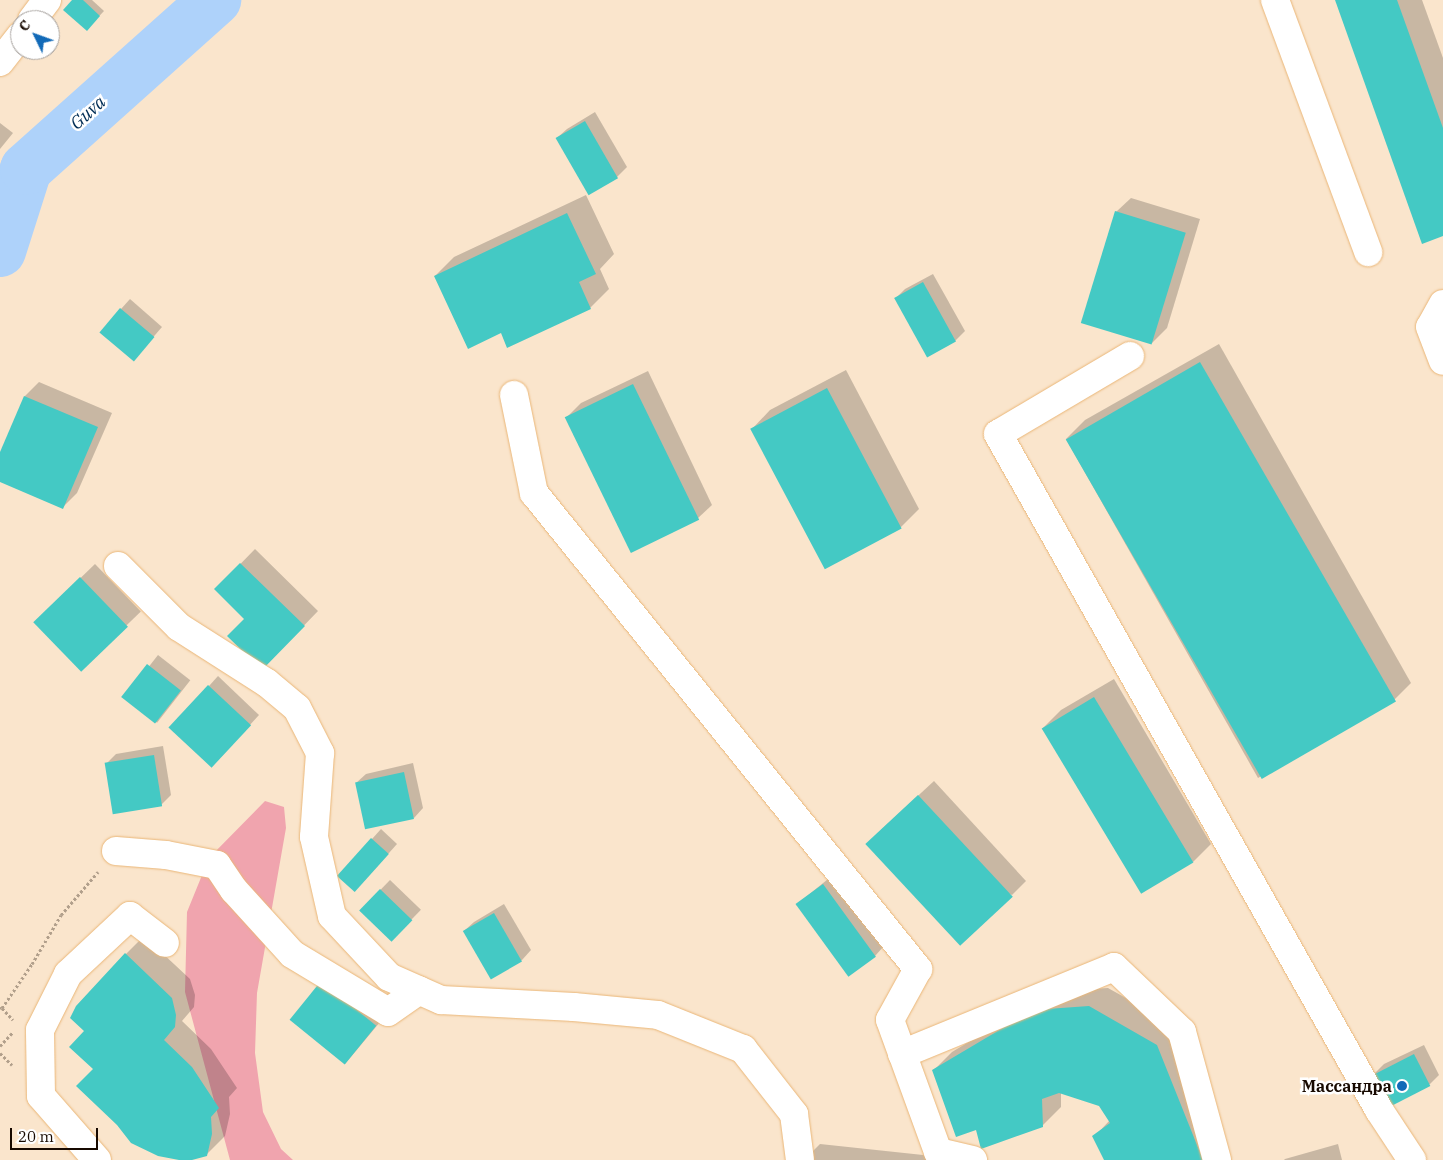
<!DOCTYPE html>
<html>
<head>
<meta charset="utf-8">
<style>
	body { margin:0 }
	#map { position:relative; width:1443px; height:1160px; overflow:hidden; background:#fae5cc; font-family:"IBM Plex Serif",serif }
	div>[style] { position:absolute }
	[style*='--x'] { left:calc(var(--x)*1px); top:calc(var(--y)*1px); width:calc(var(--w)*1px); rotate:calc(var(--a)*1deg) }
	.green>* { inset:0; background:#f0a4ae }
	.shadow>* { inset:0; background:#0003; transform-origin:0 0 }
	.river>* { height:52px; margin:-26px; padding:0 26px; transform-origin:26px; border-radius:26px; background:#aed2fa }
	.building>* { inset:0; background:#44c9c4; transform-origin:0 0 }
	.path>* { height:3px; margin-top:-1.5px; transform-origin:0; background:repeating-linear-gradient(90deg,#b19f8b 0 2.5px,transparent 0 5px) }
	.roads { filter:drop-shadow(0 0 1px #eab677) drop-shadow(0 0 1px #eab677) }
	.minor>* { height:28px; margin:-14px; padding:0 14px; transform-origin:14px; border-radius:14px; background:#fff }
	.dots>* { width:14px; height:14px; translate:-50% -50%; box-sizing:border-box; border:2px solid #fff; border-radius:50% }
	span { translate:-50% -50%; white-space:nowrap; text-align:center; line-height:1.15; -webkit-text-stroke:5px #fff; paint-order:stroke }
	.poi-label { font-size:16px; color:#170900; font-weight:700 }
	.right { translate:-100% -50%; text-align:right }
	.water-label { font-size:18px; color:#002d55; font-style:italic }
	.north { position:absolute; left:10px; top:10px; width:50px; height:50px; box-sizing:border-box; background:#fff; border:1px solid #a29d99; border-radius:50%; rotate:312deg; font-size:14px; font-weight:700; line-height:20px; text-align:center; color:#170900 }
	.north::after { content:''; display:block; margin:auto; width:18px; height:22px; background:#126ab8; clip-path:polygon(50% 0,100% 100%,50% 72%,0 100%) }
	.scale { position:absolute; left:10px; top:1128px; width:88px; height:22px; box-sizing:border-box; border:2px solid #170900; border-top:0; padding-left:6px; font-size:15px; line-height:18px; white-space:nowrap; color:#170900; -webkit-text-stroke:4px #fff; paint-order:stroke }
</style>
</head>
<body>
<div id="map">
	<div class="green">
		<i style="clip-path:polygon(265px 801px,284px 807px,286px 828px,257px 993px,255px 1053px,263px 1112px,281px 1149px,293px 1160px,230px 1160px,185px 992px,187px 912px,209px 858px)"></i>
	</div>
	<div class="shadow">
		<i style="clip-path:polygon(74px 0,92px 0,104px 11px,87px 29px)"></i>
		<i style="clip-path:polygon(1337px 0,1422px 0,1443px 58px,1443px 235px)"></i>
		<i style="clip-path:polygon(595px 112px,627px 167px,617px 177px,557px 138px,567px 129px)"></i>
		<i style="clip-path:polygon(0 123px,13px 133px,0 149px)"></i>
		<i style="clip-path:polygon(586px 195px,614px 254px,600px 269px,609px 289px,590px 308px,501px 332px,435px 276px,454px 257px)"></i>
		<i style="clip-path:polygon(1131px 198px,1200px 219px,1167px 328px,1152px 343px,1116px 212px)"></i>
		<i style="clip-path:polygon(933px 274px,965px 331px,955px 341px,896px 298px,905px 289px)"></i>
		<i style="clip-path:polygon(130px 299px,162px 327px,142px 350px,121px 309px)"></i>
		<i style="clip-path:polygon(1219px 344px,1411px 683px,1392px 702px,1258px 778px,1066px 439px,1085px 420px)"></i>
		<i style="clip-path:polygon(846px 370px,919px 509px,900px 528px,752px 429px,770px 410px)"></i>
		<i style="clip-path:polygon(648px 371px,712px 505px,697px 519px,567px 417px,581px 403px)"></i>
		<i style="clip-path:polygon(39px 382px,112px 413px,77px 493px,63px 507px,0 480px,0 455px,25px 396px)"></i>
		<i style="clip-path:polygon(255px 549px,318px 611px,262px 669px,246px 619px,216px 589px)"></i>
		<i style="left:95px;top:564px;width:66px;height:83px;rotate:46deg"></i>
		<i style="left:158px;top:655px;width:41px;height:54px;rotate:38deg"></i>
		<i style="clip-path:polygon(218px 676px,259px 715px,221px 757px,209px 686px)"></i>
		<i style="clip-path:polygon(1114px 679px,1211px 844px,1193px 862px,1042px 729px,1061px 710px)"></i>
		<i style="clip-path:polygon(163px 746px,171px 795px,161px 805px,106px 764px,116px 754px)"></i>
		<i style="clip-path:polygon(413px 763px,423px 808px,414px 818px,356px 783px,366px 774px)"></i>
		<i style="clip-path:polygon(934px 781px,1026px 881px,1012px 895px,881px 830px)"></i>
		<i style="clip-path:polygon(381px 829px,397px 844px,364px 881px,372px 839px)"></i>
		<i style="clip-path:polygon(833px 875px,884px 946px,875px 956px,796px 905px)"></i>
		<i style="left:390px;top:880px;width:43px;height:42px;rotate:44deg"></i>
		<i style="clip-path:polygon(504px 904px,531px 950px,522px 960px,491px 978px,464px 931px,474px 922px)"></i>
		<i style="clip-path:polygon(144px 936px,190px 979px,195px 995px,194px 1007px,182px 1021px,211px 1049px,237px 1088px,229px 1097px,230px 1114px,225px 1136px,206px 1155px,187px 1160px,95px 1069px,86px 1031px,126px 954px)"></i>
		<i style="clip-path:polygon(321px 982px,385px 1016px,345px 1064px)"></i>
		<i style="clip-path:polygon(1108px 988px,1176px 1026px,1219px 1160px,1106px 1160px,1094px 1137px,1110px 1120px,1100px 1105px,1061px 1092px,1061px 1107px,1042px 1126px,977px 1129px,933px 1071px,952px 1052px,1053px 991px)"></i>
		<i style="clip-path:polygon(1424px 1045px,1439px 1075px,1430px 1084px,1389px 1103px,1374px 1074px,1384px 1064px)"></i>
		<i style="clip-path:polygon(820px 1144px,970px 1160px,804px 1160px)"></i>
		<i style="clip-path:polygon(1338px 1144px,1342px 1160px,1284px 1160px,1285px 1159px)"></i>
	</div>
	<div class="river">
		<i style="--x:0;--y:251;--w:86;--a:-72.4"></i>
		<i style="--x:26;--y:169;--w:254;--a:-41.8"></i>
	</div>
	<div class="building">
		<i style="clip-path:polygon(72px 0,83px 0,100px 16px,87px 31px,63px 10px)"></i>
		<i style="clip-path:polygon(1335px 0,1397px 0,1443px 128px,1443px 236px,1422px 244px)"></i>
		<i style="left:585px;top:121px;width:66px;height:34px;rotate:60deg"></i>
		<i style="left:1115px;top:211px;width:74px;height:117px;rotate:17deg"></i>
		<i style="clip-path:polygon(567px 213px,596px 274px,579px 282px,591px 309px,507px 348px,501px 333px,468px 349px,434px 276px)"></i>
		<i style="left:923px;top:282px;width:68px;height:33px;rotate:61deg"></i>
		<i style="left:120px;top:308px;width:45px;height:32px;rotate:40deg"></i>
		<i style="left:1200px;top:362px;width:392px;height:155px;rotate:60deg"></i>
		<i style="left:633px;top:384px;width:151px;height:76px;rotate:64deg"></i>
		<i style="left:827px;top:388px;width:159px;height:87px;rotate:62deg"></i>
		<i style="clip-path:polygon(24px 396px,98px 427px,63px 509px,0 482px,0 452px)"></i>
		<i style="clip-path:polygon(240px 563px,305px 626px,262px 670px,227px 636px,244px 619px,214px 589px)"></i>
		<i style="left:80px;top:577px;width:69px;height:65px;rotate:46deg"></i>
		<i style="left:147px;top:664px;width:43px;height:42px;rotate:38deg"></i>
		<i style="left:208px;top:685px;width:59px;height:58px;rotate:43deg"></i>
		<i style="left:1094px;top:697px;width:193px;height:61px;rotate:59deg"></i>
		<i style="left:154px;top:755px;width:52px;height:50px;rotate:81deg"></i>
		<i style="left:404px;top:772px;width:48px;height:50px;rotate:78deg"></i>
		<i style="left:918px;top:795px;width:139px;height:72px;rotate:47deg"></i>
		<i style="left:371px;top:838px;width:24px;height:51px;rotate:42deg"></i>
		<i style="left:823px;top:884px;width:90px;height:34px;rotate:54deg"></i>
		<i style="left:380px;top:889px;width:45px;height:30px;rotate:44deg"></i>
		<i style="left:494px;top:913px;width:56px;height:36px;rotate:60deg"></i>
		<i style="clip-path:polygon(125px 953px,172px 998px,176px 1015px,175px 1027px,164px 1040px,192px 1067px,219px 1108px,211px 1117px,212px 1134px,207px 1156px,192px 1160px,179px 1160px,158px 1156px,131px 1143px,117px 1125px,76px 1086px,93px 1069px,69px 1047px,84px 1031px,70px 1018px,76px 1006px)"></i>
		<i style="left:321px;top:981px;width:71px;height:50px;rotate:39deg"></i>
		<i style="clip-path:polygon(1089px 1006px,1157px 1045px,1203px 1160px,1104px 1160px,1092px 1136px,1110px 1123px,1099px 1106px,1059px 1093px,1042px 1099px,1043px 1127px,981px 1149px,976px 1130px,956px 1137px,932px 1070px,1033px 1010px)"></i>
		<i style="left:1414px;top:1054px;width:36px;height:46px;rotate:63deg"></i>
	</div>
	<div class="path">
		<i style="--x:0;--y:1007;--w:2;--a:27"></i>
		<i style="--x:2;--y:1008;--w:53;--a:-55.7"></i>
		<i style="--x:32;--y:964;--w:57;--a:-59.4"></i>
		<i style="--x:61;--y:915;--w:57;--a:-49.3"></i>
		<i style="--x:2;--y:1008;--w:16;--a:47"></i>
		<i style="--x:0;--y:1046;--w:18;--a:-47"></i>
		<i style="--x:0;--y:1053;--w:17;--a:45"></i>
	</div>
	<div class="roads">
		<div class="minor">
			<i style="--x:1275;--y:0;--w:269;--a:69.7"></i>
			<i style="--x:32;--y:20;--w:25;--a:-53"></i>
			<i style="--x:0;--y:62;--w:33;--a:-52"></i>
			<i style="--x:1443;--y:304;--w:26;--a:119"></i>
			<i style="--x:1430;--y:327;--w:36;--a:69"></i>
			<i style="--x:1130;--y:356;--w:153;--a:149.4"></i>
			<i style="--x:998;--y:434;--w:776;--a:60.59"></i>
			<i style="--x:1379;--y:1110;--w:60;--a:56.6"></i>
			<i style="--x:514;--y:395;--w:100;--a:78.5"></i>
			<i style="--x:534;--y:493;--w:612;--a:51.11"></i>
			<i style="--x:918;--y:969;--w:58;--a:118.8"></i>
			<i style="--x:890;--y:1020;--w:140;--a:70"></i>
			<i style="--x:938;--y:1152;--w:36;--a:13"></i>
			<i style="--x:118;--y:566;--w:86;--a:45"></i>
			<i style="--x:179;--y:627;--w:104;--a:32.5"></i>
			<i style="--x:267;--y:683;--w:39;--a:40"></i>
			<i style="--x:297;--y:708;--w:51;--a:62.9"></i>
			<i style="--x:320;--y:753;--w:84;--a:94.1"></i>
			<i style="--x:314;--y:837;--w:81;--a:77.2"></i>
			<i style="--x:332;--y:916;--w:83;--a:46.9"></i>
			<i style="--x:389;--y:977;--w:57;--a:23.9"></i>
			<i style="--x:441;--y:1000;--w:133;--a:3"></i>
			<i style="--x:574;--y:1007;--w:84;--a:5.4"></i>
			<i style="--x:658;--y:1015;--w:92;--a:21.8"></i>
			<i style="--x:743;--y:1049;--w:83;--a:51.9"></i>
			<i style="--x:794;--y:1114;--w:46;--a:82.6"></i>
			<i style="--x:116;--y:851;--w:50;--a:4.6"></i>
			<i style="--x:166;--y:855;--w:52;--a:11.1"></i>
			<i style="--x:217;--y:865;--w:30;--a:56"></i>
			<i style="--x:234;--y:890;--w:86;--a:47.8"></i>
			<i style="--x:292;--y:954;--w:112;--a:31.1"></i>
			<i style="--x:388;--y:1012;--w:38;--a:-35"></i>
			<i style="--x:902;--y:1054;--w:229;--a:-22.3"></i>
			<i style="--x:1114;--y:967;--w:94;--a:43.7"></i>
			<i style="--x:1182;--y:1032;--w:133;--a:74.7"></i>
			<i style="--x:97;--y:1160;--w:85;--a:-131.2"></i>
			<i style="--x:41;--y:1096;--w:66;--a:-90.9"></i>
			<i style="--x:40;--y:1030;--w:63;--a:-63.4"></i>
			<i style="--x:68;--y:974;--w:85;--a:-43.1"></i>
			<i style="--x:130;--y:916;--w:44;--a:37.6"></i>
		</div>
	</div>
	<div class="dots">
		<i style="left:1402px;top:1086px;background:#126ab8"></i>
	</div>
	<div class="poi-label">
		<span class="right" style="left:1392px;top:1086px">Массандра</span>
	</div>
	<div class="water-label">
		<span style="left:88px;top:113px;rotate:-42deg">Guva</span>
	</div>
	<div class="north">С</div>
	<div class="scale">20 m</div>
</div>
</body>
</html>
